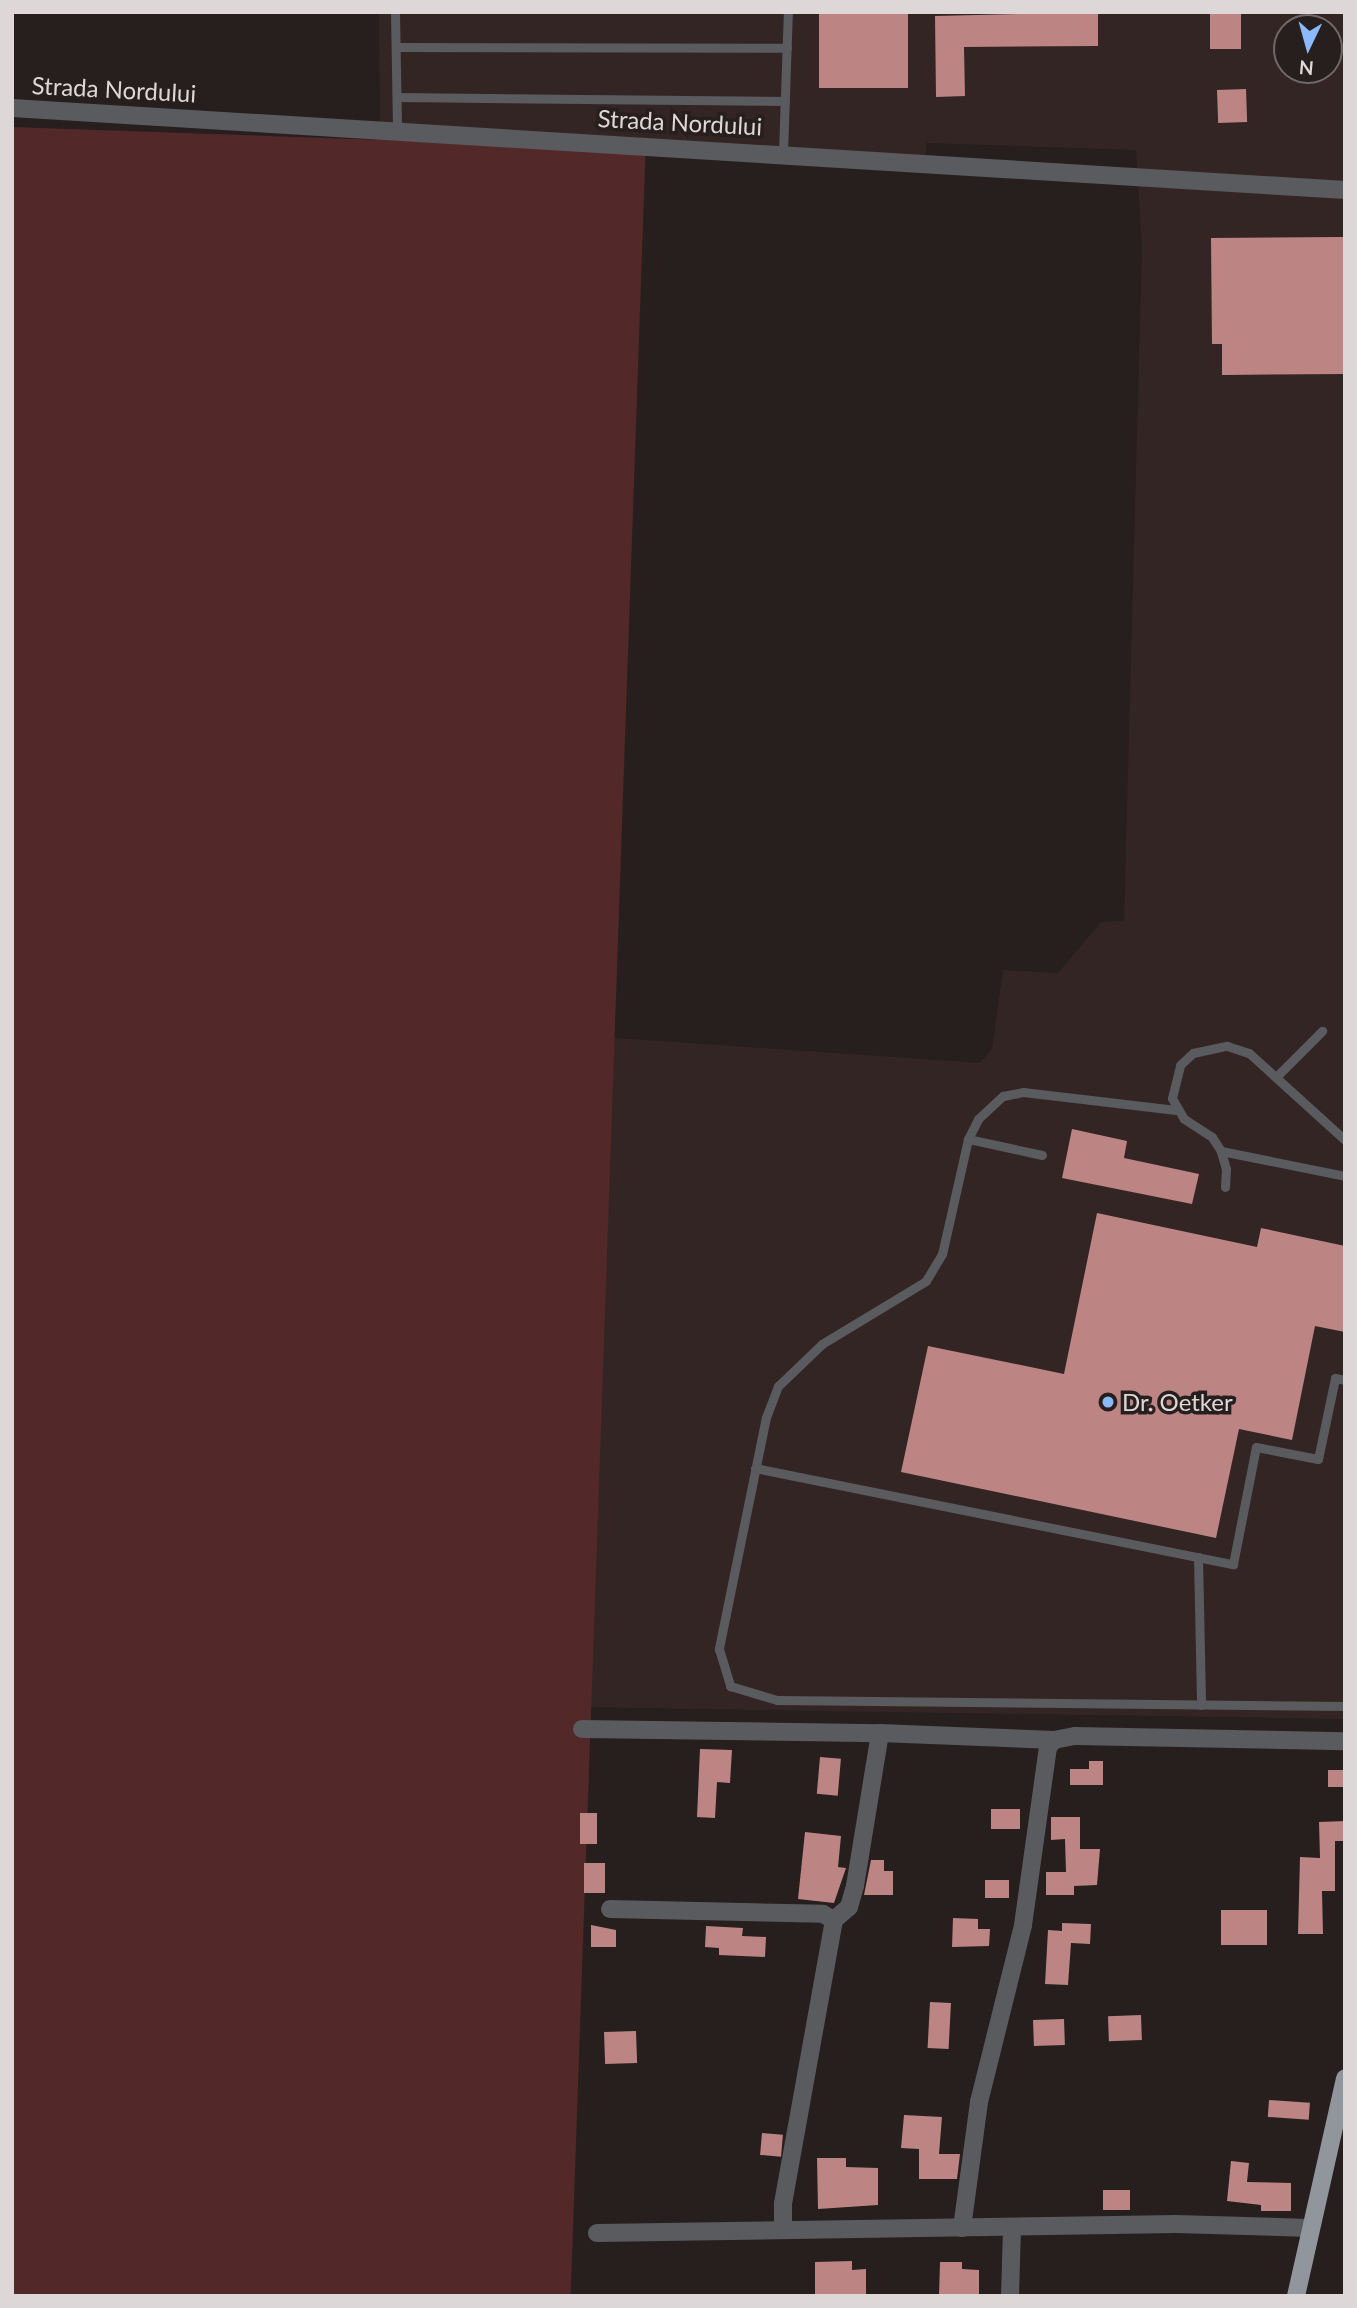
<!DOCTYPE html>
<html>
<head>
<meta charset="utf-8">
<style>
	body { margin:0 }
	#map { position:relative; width:1357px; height:2308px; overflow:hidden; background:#271e1e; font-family:Lato,sans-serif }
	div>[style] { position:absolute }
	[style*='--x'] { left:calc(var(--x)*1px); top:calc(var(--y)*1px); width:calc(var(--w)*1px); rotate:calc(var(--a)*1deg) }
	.built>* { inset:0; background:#342525 }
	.green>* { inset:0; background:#532828; transform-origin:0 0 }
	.building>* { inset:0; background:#bc8584; transform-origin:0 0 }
	.lane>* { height:9px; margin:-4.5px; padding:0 4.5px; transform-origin:4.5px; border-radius:4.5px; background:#595b5f }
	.street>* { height:18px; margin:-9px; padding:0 9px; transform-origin:9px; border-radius:9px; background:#595b5f }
	.primary>* { height:18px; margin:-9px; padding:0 9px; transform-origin:9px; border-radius:9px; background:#91969d }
	.dots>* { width:19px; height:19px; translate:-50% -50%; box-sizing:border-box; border:4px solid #271e1e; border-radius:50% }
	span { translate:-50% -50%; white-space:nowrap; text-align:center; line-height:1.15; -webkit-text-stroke:7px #271e1e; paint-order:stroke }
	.street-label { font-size:24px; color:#ded7d7 }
	.poi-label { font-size:24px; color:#ded7d7 }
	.left { translate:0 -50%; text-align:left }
	.frame { position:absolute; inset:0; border:14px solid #ded7d7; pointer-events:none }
	.north { position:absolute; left:1273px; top:14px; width:70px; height:70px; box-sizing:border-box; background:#271e1e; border:2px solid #706868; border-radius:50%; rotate:185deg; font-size:19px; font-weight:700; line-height:28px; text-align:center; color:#ded7d7 }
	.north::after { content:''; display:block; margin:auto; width:24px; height:32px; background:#8abafc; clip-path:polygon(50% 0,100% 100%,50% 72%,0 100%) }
</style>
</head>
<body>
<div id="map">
	<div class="built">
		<i style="clip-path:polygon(evenodd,379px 12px,1345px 12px,1345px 1719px,578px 1707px,544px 1033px,980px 1063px,992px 1049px,1003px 970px,1058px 973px,1101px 922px,1124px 921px,1142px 247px,1136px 150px,926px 143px,925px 165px,380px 131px,379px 12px,1287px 28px,1329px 28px,1329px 70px,1287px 70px,1287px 28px)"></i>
	</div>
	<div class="green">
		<i style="left:12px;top:127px;width:634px;height:2169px;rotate:2deg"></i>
	</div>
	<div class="building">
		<i style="left:819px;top:12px;width:89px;height:76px"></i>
		<i style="clip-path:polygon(1098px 12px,1098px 46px,964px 47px,965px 96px,936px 97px,935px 16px)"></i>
		<i style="left:1241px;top:13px;width:36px;height:31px;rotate:90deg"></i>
		<i style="left:1246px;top:89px;width:33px;height:29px;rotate:88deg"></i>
		<i style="clip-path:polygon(1345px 237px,1345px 374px,1222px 375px,1222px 344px,1212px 344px,1211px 238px)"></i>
		<i style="clip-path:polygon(1072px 1129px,1127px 1141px,1124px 1158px,1199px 1174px,1192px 1204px,1062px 1178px)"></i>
		<i style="clip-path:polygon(1097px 1213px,1257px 1247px,1261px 1228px,1345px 1246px,1345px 1332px,1315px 1326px,1292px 1440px,1239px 1429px,1216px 1538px,901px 1472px,928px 1346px,1064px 1374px)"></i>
		<i style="clip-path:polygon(700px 1749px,732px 1750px,730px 1783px,717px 1782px,715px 1818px,697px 1817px)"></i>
		<i style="left:820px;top:1757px;width:21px;height:37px;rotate:5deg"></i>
		<i style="clip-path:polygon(1089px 1761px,1103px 1761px,1103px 1785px,1070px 1785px,1070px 1769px,1089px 1769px)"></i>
		<i style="left:1328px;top:1770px;width:17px;height:17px"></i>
		<i style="left:991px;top:1809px;width:29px;height:20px"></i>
		<i style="left:580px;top:1813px;width:17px;height:31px"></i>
		<i style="clip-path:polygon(1051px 1817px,1080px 1817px,1080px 1849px,1100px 1849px,1097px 1885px,1074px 1886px,1074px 1895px,1046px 1895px,1046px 1872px,1066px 1872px,1065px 1839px,1051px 1840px)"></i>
		<i style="clip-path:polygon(1345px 1821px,1345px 1841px,1335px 1841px,1335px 1891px,1322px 1891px,1323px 1934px,1298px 1934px,1300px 1857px,1320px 1858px,1319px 1822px)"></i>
		<i style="clip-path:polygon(805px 1832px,841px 1836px,838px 1867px,846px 1868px,834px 1903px,798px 1899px)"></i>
		<i style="clip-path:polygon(871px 1860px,884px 1860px,884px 1871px,893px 1871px,893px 1895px,864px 1895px)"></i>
		<i style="left:584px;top:1863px;width:21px;height:30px"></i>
		<i style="left:985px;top:1880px;width:24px;height:18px"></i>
		<i style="left:1221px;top:1910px;width:46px;height:35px"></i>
		<i style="clip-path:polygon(953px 1918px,978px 1919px,978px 1929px,990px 1929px,989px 1946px,952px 1947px)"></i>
		<i style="clip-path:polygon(1062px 1923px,1091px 1924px,1090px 1944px,1071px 1943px,1068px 1985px,1045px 1984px,1048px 1930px,1062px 1931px)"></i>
		<i style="clip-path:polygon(591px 1925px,616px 1930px,616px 1947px,591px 1947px)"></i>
		<i style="clip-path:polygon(706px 1926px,743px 1928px,742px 1936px,766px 1937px,765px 1957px,719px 1955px,719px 1948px,705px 1947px)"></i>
		<i style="left:930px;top:2002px;width:21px;height:46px;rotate:3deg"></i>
		<i style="left:1141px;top:2015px;width:25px;height:33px;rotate:88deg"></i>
		<i style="left:1064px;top:2019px;width:26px;height:31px;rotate:88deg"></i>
		<i style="left:636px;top:2031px;width:32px;height:32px;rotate:88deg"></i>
		<i style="left:1269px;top:2100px;width:41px;height:17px;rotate:4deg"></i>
		<i style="clip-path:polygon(904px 2115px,942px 2117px,939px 2154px,960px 2154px,957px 2179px,919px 2179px,919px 2149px,901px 2148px)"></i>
		<i style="left:762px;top:2133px;width:21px;height:22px;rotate:5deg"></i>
		<i style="clip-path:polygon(817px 2158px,846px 2158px,846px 2167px,878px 2168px,878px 2205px,818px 2209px)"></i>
		<i style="clip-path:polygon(1231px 2161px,1249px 2163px,1247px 2182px,1291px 2183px,1291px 2211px,1261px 2211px,1261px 2205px,1227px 2201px)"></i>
		<i style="left:1103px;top:2190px;width:27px;height:20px"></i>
		<i style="clip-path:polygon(852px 2261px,852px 2270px,866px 2269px,866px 2296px,815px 2296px,815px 2262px)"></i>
		<i style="clip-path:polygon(940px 2262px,962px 2262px,962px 2269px,979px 2270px,979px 2296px,939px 2296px)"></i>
	</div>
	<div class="lane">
		<i style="--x:395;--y:12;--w:117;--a:89"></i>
		<i style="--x:396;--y:47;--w:391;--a:0.1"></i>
		<i style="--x:397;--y:97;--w:388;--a:0.6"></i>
		<i style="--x:783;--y:152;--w:140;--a:-88"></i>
		<i style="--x:1277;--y:1076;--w:64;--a:-45"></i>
		<i style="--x:968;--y:1139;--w:118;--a:102.7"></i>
		<i style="--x:942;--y:1254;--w:31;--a:121"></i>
		<i style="--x:926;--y:1281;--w:122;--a:148.8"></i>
		<i style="--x:822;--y:1344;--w:61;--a:136.3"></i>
		<i style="--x:778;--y:1386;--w:33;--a:111"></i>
		<i style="--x:766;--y:1417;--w:237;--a:101.5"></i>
		<i style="--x:719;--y:1649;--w:39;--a:73"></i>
		<i style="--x:730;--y:1686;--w:49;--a:16.6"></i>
		<i style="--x:777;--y:1700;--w:568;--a:0.61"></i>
		<i style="--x:1221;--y:1151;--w:126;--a:11.4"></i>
		<i style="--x:1042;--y:1155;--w:76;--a:-167.8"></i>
		<i style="--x:968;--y:1139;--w:22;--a:-63"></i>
		<i style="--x:978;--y:1119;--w:34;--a:-43"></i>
		<i style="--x:1003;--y:1096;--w:20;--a:-11"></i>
		<i style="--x:1023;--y:1092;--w:154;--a:6.7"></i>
		<i style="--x:1225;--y:1187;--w:18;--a:-87"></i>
		<i style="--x:1226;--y:1169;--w:19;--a:-106"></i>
		<i style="--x:1221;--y:1151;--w:17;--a:-123"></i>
		<i style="--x:1212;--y:1137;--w:33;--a:-147"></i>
		<i style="--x:1184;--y:1119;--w:24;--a:-120"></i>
		<i style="--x:1172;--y:1098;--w:34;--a:-76"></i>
		<i style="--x:1180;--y:1065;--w:18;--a:-43"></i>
		<i style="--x:1193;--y:1053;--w:35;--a:-12"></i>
		<i style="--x:1227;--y:1046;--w:23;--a:18"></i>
		<i style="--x:1249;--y:1053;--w:130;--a:42.2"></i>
		<i style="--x:755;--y:1468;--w:488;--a:11.4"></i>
		<i style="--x:1233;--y:1564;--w:119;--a:-78.9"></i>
		<i style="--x:1256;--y:1447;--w:63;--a:11"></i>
		<i style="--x:1318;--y:1459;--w:83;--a:-78.1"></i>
		<i style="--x:1335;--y:1378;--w:10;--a:11"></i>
		<i style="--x:1198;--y:1557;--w:148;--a:88.8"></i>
	</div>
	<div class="street">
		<i style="--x:12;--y:108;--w:1336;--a:3.52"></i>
		<i style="--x:582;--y:1729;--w:298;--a:0.8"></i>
		<i style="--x:610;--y:1909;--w:213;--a:1.3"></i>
		<i style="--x:823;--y:1914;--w:13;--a:29"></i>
		<i style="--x:834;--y:1920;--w:289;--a:100.2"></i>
		<i style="--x:783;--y:2204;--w:26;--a:90"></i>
		<i style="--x:834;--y:1920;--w:20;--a:-41"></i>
		<i style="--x:849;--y:1907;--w:22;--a:-74"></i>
		<i style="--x:855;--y:1886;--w:155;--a:-80.7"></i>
		<i style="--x:880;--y:1733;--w:174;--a:2.3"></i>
		<i style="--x:962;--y:2228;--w:127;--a:-82.3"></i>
		<i style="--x:979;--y:2102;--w:182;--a:-76"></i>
		<i style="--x:1023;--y:1925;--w:180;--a:-82"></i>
		<i style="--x:1048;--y:1747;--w:9;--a:-49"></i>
		<i style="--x:1054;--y:1740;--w:21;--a:-11"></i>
		<i style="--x:1075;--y:1736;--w:270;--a:1.1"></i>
		<i style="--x:597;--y:2233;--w:579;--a:-0.89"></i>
		<i style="--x:1176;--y:2224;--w:134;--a:1.7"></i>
		<i style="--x:1010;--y:2296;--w:69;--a:-88.3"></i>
	</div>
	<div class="primary">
		<i style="--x:1296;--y:2296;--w:223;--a:-77.3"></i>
	</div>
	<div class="dots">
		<i style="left:1108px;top:1402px;background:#8abafc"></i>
	</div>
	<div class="street-label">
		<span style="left:114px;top:89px;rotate:3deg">Strada Nordului</span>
		<span style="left:680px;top:122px;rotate:3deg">Strada Nordului</span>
	</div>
	<div class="poi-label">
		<span class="left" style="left:1122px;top:1402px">Dr. Oetker</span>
	</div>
	<div class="frame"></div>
	<div class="north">N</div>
</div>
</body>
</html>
